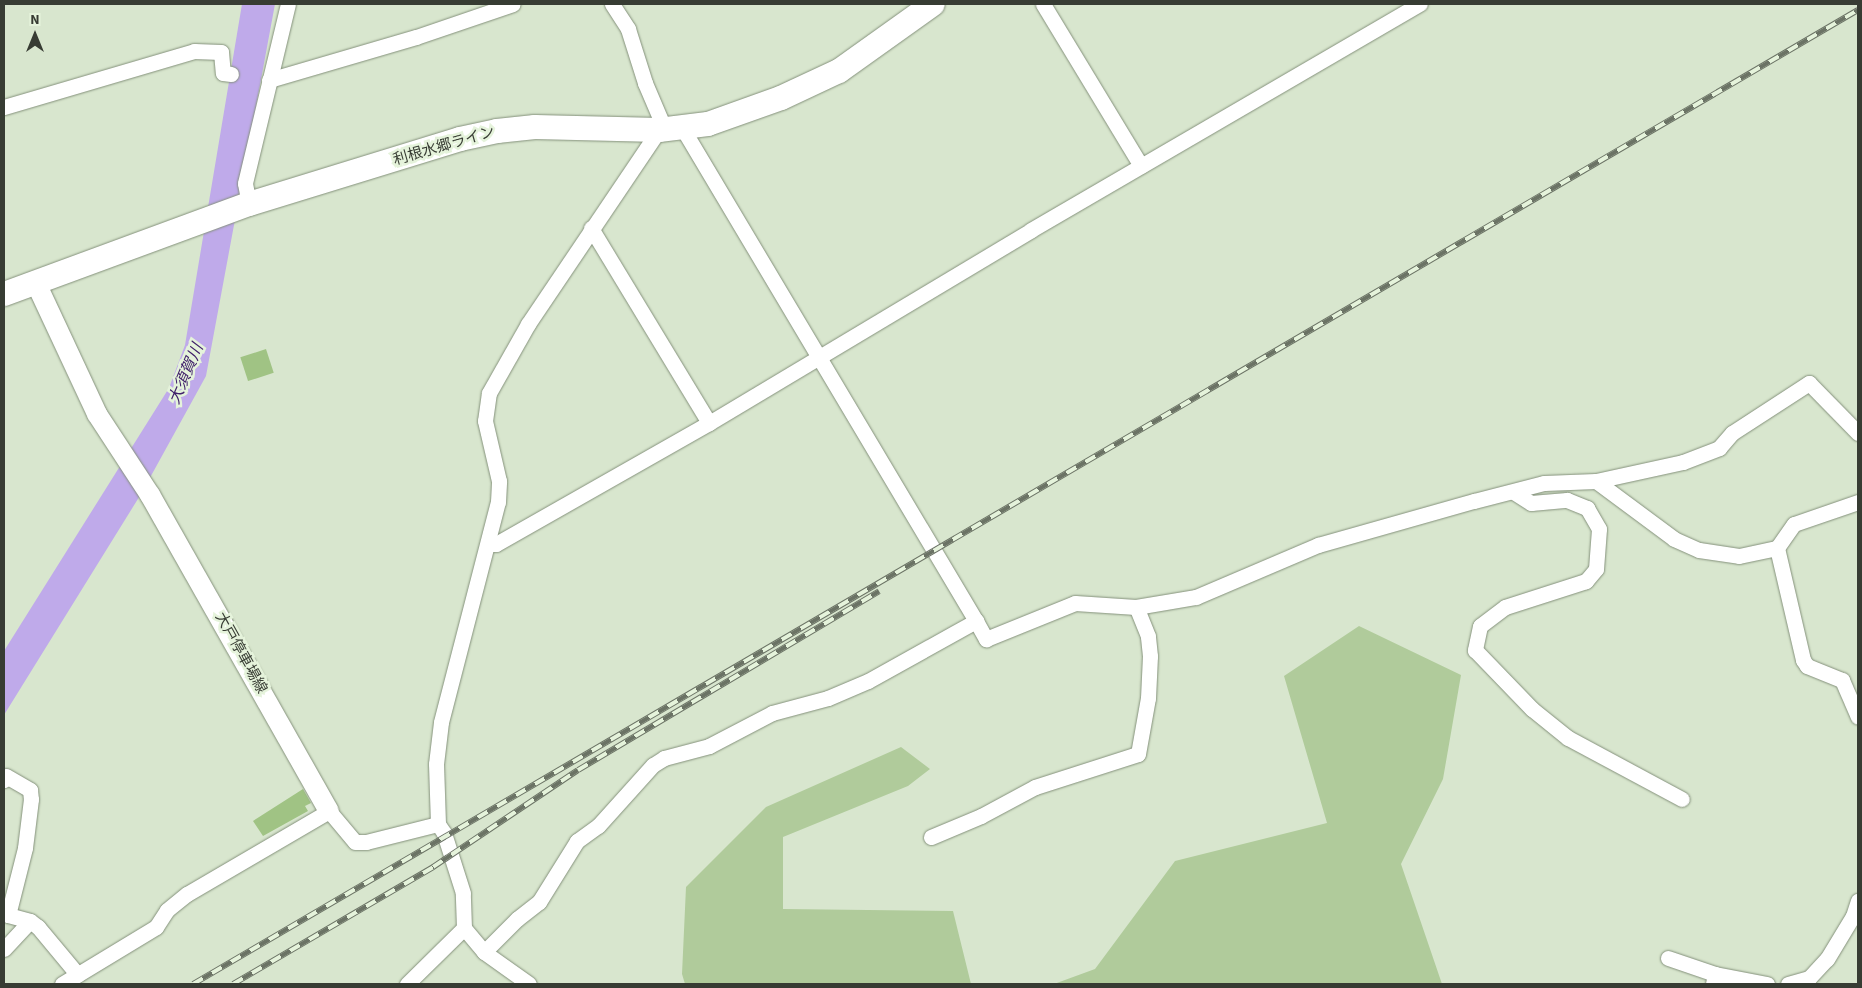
<!DOCTYPE html>
<html>
<head>
<meta charset="utf-8">
<style>
	body { margin:0 }
	#map { position:relative; width:1862px; height:988px; overflow:hidden; background:#d8e6ce; font-family:"Source Sans 3","Noto Sans JP",sans-serif }
	div>[style] { position:absolute }
	[style*='--x'] { left:calc(var(--x)*1px); top:calc(var(--y)*1px); width:calc(var(--w)*1px); rotate:calc(var(--a)*1deg) }
	.green>* { inset:0; background:#b0cb9b }
	.water>* { inset:0; background:#bfaaea }
	.building>* { inset:0; background:#a0c384; transform-origin:0 0 }
	.roads { filter:drop-shadow(0 0 1px #84917b) drop-shadow(0 0 1px #84917b) }
	.minor>* { height:15px; margin:-7.5px; padding:0 7.5px; transform-origin:7.5px; border-radius:7.5px; background:#fff }
	.secondary>* { height:20px; margin:-10px; padding:0 10px; transform-origin:10px; border-radius:10px; background:#fff }
	.trunk>* { height:24px; margin:-12px; padding:0 12px; transform-origin:12px; border-radius:12px; background:#fff }
	.rail>* { height:5.5px; margin-top:-2.75px; transform-origin:0; background:repeating-linear-gradient(90deg,#e5f3db 0 11px,#6b7365 0 22px); box-sizing:border-box; border-block:1px solid #6b7365 }
	span { translate:-50% -50%; white-space:nowrap; text-align:center; line-height:1.15; -webkit-text-stroke:5px #e5f3db; paint-order:stroke }
	.street-label { font-size:15px; color:#373c33 }
	.water-label { font-size:16px; color:#41216b; font-style:italic }
	.frame { position:absolute; inset:0; border:5px solid #373c33; pointer-events:none }
	.north { position:absolute; left:10px; top:10px; width:50px; height:50px; -webkit-text-stroke:4px #e5f3db; paint-order:stroke; rotate:0deg; font-size:14px; font-weight:700; line-height:20px; text-align:center; color:#373c33 }
	.north::after { content:''; display:block; margin:auto; width:18px; height:22px; background:#373c33; clip-path:polygon(50% 0,100% 100%,50% 72%,0 100%) }
</style>
</head>
<body>
<div id="map">
	<div class="green">
		<i style="clip-path:polygon(1359px 626px,1461px 675px,1443px 779px,1401px 864px,1442px 984px,1054px 984px,1095px 969px,1175px 861px,1327px 823px,1284px 676px)"></i>
		<i style="clip-path:polygon(901px 747px,930px 769px,908px 786px,783px 837px,783px 909px,953px 911px,971px 984px,685px 984px,682px 974px,686px 887px,766px 807px)"></i>
	</div>
	<div class="water">
		<i style="clip-path:polygon(242px 4px,275px 4px,206px 376px,141px 494px,4px 715px,4px 651px,169px 388px,185px 345px)"></i>
	</div>
	<div class="building">
		<i style="left:266px;top:349px;width:25px;height:27px;rotate:72deg"></i>
		<i style="clip-path:polygon(303px 789px,311px 803px,305px 806px,308px 811px,263px 836px,253px 821px)"></i>
	</div>
	<div class="roads">
		<div class="minor">
			<i style="--x:612;--y:4;--w:30;--a:57"></i>
			<i style="--x:628;--y:29;--w:57;--a:72.5"></i>
			<i style="--x:645;--y:83;--w:51;--a:66.9"></i>
			<i style="--x:1043;--y:4;--w:189;--a:58.8"></i>
			<i style="--x:269;--y:80;--w:153;--a:-16.3"></i>
			<i style="--x:416;--y:37;--w:102;--a:-18.8"></i>
			<i style="--x:4;--y:107;--w:198;--a:-16.4"></i>
			<i style="--x:194;--y:51;--w:27;--a:2"></i>
			<i style="--x:221;--y:52;--w:21;--a:85"></i>
			<i style="--x:223;--y:73;--w:8;--a:7"></i>
			<i style="--x:249;--y:204;--w:21;--a:-101"></i>
			<i style="--x:245;--y:183;--w:184;--a:-76.5"></i>
			<i style="--x:591;--y:228;--w:228;--a:58.8"></i>
			<i style="--x:1596;--y:481;--w:97;--a:36.6"></i>
			<i style="--x:1674;--y:539;--w:27;--a:24"></i>
			<i style="--x:1699;--y:550;--w:40;--a:8.5"></i>
			<i style="--x:1739;--y:556;--w:39;--a:-12"></i>
			<i style="--x:1777;--y:548;--w:29;--a:-55"></i>
			<i style="--x:1794;--y:524;--w:68;--a:-19"></i>
			<i style="--x:1515;--y:493;--w:19;--a:32"></i>
			<i style="--x:1531;--y:503;--w:36;--a:-5"></i>
			<i style="--x:1567;--y:500;--w:22;--a:22"></i>
			<i style="--x:1587;--y:508;--w:24;--a:60"></i>
			<i style="--x:1599;--y:529;--w:40;--a:94.3"></i>
			<i style="--x:1596;--y:569;--w:16;--a:130"></i>
			<i style="--x:1586;--y:581;--w:85;--a:162.2"></i>
			<i style="--x:1505;--y:607;--w:31;--a:143"></i>
			<i style="--x:1480;--y:626;--w:25;--a:102"></i>
			<i style="--x:1475;--y:650;--w:82;--a:46"></i>
			<i style="--x:1532;--y:709;--w:46;--a:38.9"></i>
			<i style="--x:1568;--y:738;--w:129;--a:28.2"></i>
			<i style="--x:489;--y:544;--w:7;--a:0"></i>
			<i style="--x:496;--y:544;--w:245;--a:-29.6"></i>
			<i style="--x:709;--y:423;--w:375;--a:-30.9"></i>
			<i style="--x:1031;--y:230;--w:450;--a:-30.2"></i>
			<i style="--x:1777;--y:548;--w:115;--a:76.9"></i>
			<i style="--x:1803;--y:660;--w:7;--a:56"></i>
			<i style="--x:1807;--y:666;--w:38;--a:22"></i>
			<i style="--x:1842;--y:680;--w:40;--a:66.6"></i>
			<i style="--x:976;--y:621;--w:21;--a:61"></i>
			<i style="--x:986;--y:639;--w:96;--a:-22"></i>
			<i style="--x:1075;--y:603;--w:61;--a:3.8"></i>
			<i style="--x:1136;--y:607;--w:61;--a:-9.5"></i>
			<i style="--x:1196;--y:597;--w:133;--a:-23.1"></i>
			<i style="--x:1318;--y:545;--w:162;--a:-15.8"></i>
			<i style="--x:1474;--y:501;--w:72;--a:-14.4"></i>
			<i style="--x:1544;--y:483;--w:52;--a:-2.2"></i>
			<i style="--x:1596;--y:481;--w:89;--a:-12.3"></i>
			<i style="--x:1683;--y:462;--w:39;--a:-21"></i>
			<i style="--x:1719;--y:448;--w:20;--a:-49"></i>
			<i style="--x:1732;--y:433;--w:92;--a:-33"></i>
			<i style="--x:1809;--y:383;--w:70;--a:45.6"></i>
			<i style="--x:4;--y:780;--w:4;--a:-63"></i>
			<i style="--x:6;--y:776;--w:28;--a:30"></i>
			<i style="--x:30;--y:790;--w:9;--a:84"></i>
			<i style="--x:31;--y:799;--w:49;--a:97"></i>
			<i style="--x:25;--y:848;--w:69;--a:104.2"></i>
			<i style="--x:8;--y:915;--w:4;--a:-153"></i>
			<i style="--x:931;--y:837;--w:54;--a:-22.8"></i>
			<i style="--x:981;--y:816;--w:61;--a:-28.2"></i>
			<i style="--x:1035;--y:787;--w:108;--a:-17.8"></i>
			<i style="--x:1138;--y:754;--w:57;--a:-79.9"></i>
			<i style="--x:1148;--y:698;--w:42;--a:-87.3"></i>
			<i style="--x:1150;--y:656;--w:20;--a:-96"></i>
			<i style="--x:1148;--y:636;--w:31;--a:-112"></i>
			<i style="--x:8;--y:915;--w:23;--a:15"></i>
			<i style="--x:30;--y:921;--w:10;--a:37"></i>
			<i style="--x:38;--y:927;--w:62;--a:50.2"></i>
			<i style="--x:464;--y:928;--w:31;--a:50"></i>
			<i style="--x:484;--y:952;--w:55;--a:35.4"></i>
			<i style="--x:4;--y:949;--w:38;--a:-47"></i>
			<i style="--x:484;--y:952;--w:47;--a:-45"></i>
			<i style="--x:517;--y:919;--w:28;--a:-38"></i>
			<i style="--x:539;--y:902;--w:72;--a:-58.1"></i>
			<i style="--x:577;--y:841;--w:26;--a:-36"></i>
			<i style="--x:598;--y:826;--w:82;--a:-48"></i>
			<i style="--x:653;--y:765;--w:13;--a:-32"></i>
			<i style="--x:664;--y:758;--w:47;--a:-14.9"></i>
			<i style="--x:709;--y:746;--w:71;--a:-27.6"></i>
			<i style="--x:772;--y:713;--w:58;--a:-15"></i>
			<i style="--x:828;--y:698;--w:43;--a:-23"></i>
			<i style="--x:868;--y:681;--w:124;--a:-29.1"></i>
			<i style="--x:976;--y:621;--w:573;--a:-120.78"></i>
			<i style="--x:1668;--y:958;--w:50;--a:18.8"></i>
			<i style="--x:62;--y:984;--w:110;--a:-31.2"></i>
			<i style="--x:156;--y:927;--w:20;--a:-57"></i>
			<i style="--x:167;--y:910;--w:26;--a:-39"></i>
			<i style="--x:187;--y:894;--w:164;--a:-30.3"></i>
			<i style="--x:329;--y:811;--w:40;--a:50"></i>
			<i style="--x:355;--y:842;--w:11;--a:0"></i>
			<i style="--x:366;--y:842;--w:74;--a:-14"></i>
			<i style="--x:407;--y:984;--w:80;--a:-44.5"></i>
			<i style="--x:464;--y:928;--w:35;--a:-92"></i>
			<i style="--x:463;--y:893;--w:63;--a:-107.6"></i>
			<i style="--x:444;--y:833;--w:11;--a:-124"></i>
			<i style="--x:438;--y:824;--w:60;--a:-91.9"></i>
			<i style="--x:436;--y:764;--w:42;--a:-83.2"></i>
			<i style="--x:441;--y:722;--w:227;--a:-75.5"></i>
			<i style="--x:498;--y:502;--w:21;--a:-87"></i>
			<i style="--x:499;--y:481;--w:62;--a:-103.1"></i>
			<i style="--x:485;--y:421;--w:28;--a:-82"></i>
			<i style="--x:489;--y:393;--w:79;--a:-60.5"></i>
			<i style="--x:528;--y:324;--w:234;--a:-56"></i>
			<i style="--x:1713;--y:984;--w:10;--a:-79"></i>
			<i style="--x:1715;--y:974;--w:53;--a:10.9"></i>
			<i style="--x:1788;--y:984;--w:22;--a:-16"></i>
			<i style="--x:1809;--y:978;--w:26;--a:-47"></i>
			<i style="--x:1827;--y:959;--w:50;--a:-58.8"></i>
			<i style="--x:1853;--y:916;--w:16;--a:-72"></i>
		</div>
		<div class="secondary">
			<i style="--x:36;--y:283;--w:145;--a:65"></i>
			<i style="--x:97;--y:414;--w:97;--a:56.8"></i>
			<i style="--x:150;--y:495;--w:363;--a:60.5"></i>
		</div>
		<div class="trunk">
			<i style="--x:4;--y:294;--w:261;--a:-20.2"></i>
			<i style="--x:249;--y:204;--w:221;--a:-17.1"></i>
			<i style="--x:460;--y:139;--w:38;--a:-12"></i>
			<i style="--x:497;--y:131;--w:38;--a:-6"></i>
			<i style="--x:535;--y:127;--w:124;--a:1.4"></i>
			<i style="--x:659;--y:130;--w:49;--a:-7"></i>
			<i style="--x:708;--y:124;--w:77;--a:-19.6"></i>
			<i style="--x:781;--y:98;--w:64;--a:-25"></i>
			<i style="--x:839;--y:71;--w:115;--a:-35.5"></i>
		</div>
	</div>
	<div class="rail">
		<i style="--x:193;--y:984;--w:1929;--a:-30.33"></i>
		<i style="--x:233;--y:984;--w:232;--a:-30.3"></i>
		<i style="--x:433;--y:867;--w:174;--a:-33.8"></i>
		<i style="--x:578;--y:770;--w:350;--a:-30.7"></i>
	</div>
	<div class="street-label">
		<span style="left:444px;top:146px;rotate:-16deg">利根水郷ライン</span>
		<span style="left:241px;top:653px;rotate:61deg">大戸停車場線</span>
	</div>
	<div class="water-label">
		<span style="left:186px;top:374px;rotate:-67deg">大須賀川</span>
	</div>
	<div class="frame"></div>
	<div class="north">N</div>
</div>
</body>
</html>
